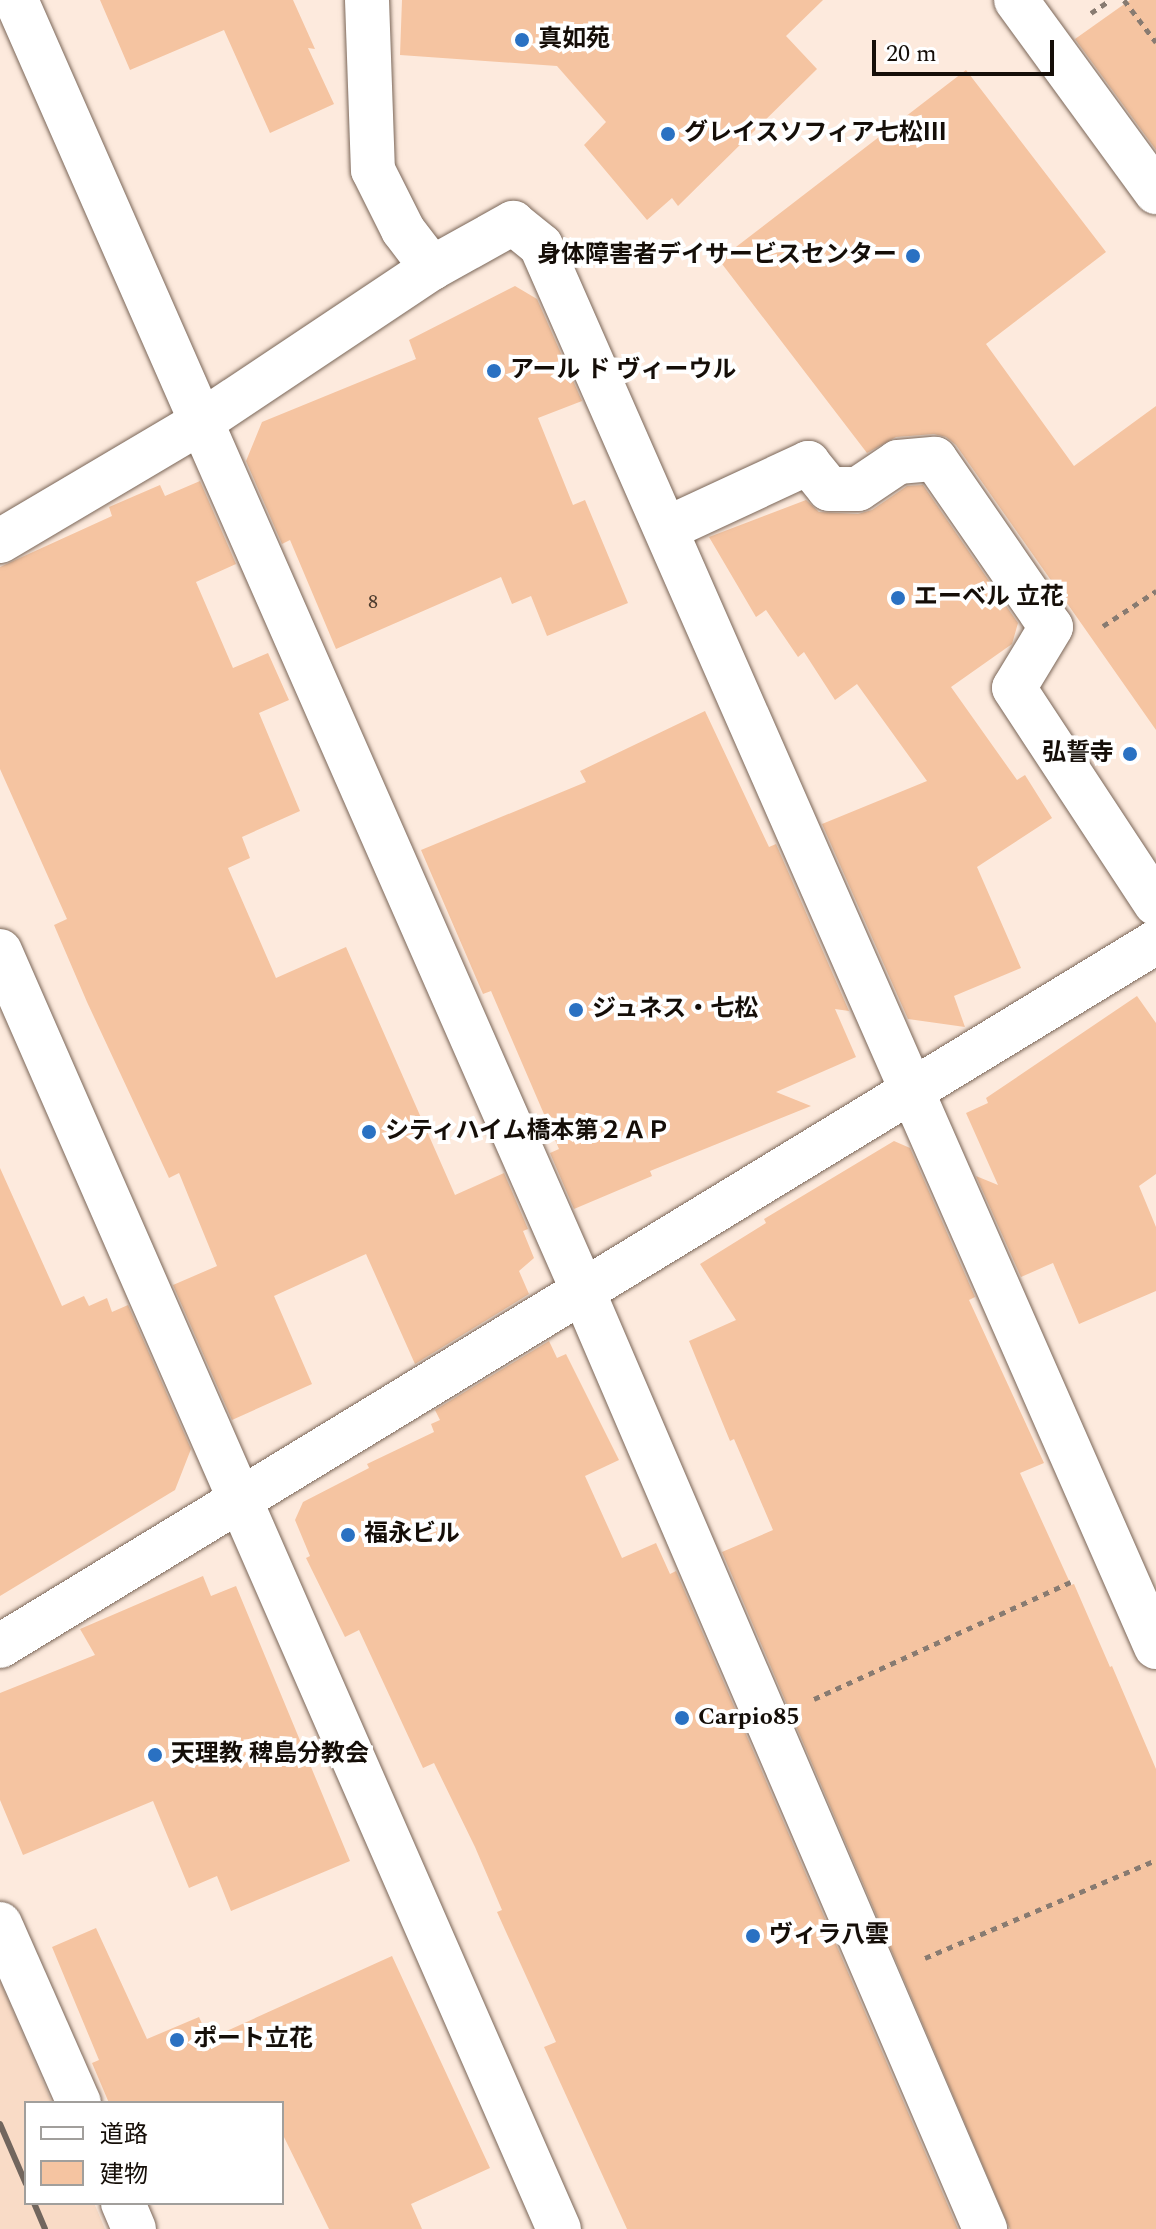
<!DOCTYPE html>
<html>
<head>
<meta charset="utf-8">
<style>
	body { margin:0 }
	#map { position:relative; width:1156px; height:2229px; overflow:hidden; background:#fdeadd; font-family:Spectral,"Noto Sans JP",serif }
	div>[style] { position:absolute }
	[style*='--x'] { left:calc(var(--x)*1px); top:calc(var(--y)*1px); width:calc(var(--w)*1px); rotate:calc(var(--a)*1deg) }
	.built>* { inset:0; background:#f9dbc6 }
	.building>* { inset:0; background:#f5c4a1 }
	.path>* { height:5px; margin-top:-2.5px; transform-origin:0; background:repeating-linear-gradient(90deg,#887b71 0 6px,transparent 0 12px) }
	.roads { filter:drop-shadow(0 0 2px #7a6658) drop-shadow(0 0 2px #7a6658) }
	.street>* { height:44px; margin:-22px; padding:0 22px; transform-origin:22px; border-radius:22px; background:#fff }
	.secondary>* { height:44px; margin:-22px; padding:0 22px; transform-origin:22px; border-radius:22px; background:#fff }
	.rail>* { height:6px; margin:-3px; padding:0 3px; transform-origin:3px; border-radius:3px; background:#72665e }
	.dots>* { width:22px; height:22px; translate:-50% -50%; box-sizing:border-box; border:4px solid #fff; border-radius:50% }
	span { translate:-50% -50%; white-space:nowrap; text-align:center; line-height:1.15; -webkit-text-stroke:8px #fff; paint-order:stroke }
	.number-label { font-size:20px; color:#4d3c2e }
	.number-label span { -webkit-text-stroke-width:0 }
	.poi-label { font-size:24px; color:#150e08; font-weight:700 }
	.left { translate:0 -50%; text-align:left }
	.right { translate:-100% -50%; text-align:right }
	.legend { position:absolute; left:24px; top:2101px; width:260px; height:104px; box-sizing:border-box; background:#fff; border:2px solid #a19f9c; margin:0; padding:10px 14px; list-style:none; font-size:24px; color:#150e08 }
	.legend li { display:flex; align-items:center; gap:16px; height:40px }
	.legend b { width:40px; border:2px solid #a19f9c }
	.scale { position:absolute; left:872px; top:40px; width:182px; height:36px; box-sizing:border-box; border:4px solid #150e08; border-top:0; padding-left:10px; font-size:24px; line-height:28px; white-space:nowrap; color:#150e08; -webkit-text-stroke:6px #fff; paint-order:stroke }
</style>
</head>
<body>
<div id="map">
	<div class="built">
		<i style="clip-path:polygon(0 1981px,52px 2103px,26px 2103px,26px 2203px,94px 2203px,105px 2229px,0 2229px)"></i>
	</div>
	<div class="building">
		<i style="clip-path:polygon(100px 0,293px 0,315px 49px,308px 48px,334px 104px,270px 133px,224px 30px,130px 70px)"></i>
		<i style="clip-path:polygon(402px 0,823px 0,786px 36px,817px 69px,678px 206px,672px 198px,647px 220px,584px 145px,606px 122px,557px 66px,400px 55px)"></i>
		<i style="clip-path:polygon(1130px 0,1156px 0,1156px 150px,1075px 39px)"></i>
		<i style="clip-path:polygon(966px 70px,1106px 252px,986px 344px,1074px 466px,1156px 406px,1156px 730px,956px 445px,946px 437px,934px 434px,896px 437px,867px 453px,719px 260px)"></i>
		<i style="clip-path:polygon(515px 286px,537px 299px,582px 401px,538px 418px,573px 505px,585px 500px,628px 603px,547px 636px,531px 596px,512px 604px,501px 577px,336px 649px,290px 540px,282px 544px,246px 461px,262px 422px,416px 359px,409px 340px)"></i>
		<i style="clip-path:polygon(200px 481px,236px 564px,196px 582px,233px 668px,268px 653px,289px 700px,259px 713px,300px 811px,242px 837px,250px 858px,228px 868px,276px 978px,346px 947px,455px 1195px,504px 1173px,528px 1229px,523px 1231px,534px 1258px,519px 1271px,529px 1294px,415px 1364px,366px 1254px,274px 1296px,312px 1384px,232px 1420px,173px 1285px,217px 1266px,179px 1173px,169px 1178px,87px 1002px,54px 925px,67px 919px,0 769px,0 567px,112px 516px,109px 507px,160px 485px,165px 496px)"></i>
		<i style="clip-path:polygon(923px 485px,1018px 623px,1012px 644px,951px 687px,1017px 780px,1025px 775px,1052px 818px,977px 867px,1021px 968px,954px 996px,965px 1027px,908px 1019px,822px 824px,927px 781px,857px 684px,835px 700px,804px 652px,798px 657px,766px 610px,756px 617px,709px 537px,806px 500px,819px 512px,858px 514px,872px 510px,907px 486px)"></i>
		<i style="clip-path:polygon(705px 711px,769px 847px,776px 844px,849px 1011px,835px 1009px,856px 1057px,776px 1092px,811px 1106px,650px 1171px,652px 1176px,574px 1209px,550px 1153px,559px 1149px,491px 991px,483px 994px,421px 850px,586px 782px,580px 771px)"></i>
		<i style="clip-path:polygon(1137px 996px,1156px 1023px,1156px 1174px,1139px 1186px,1156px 1227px,1156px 1291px,1079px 1324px,1053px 1263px,1021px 1277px,976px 1176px,998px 1185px,966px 1113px,988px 1103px,986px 1098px)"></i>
		<i style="clip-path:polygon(894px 1141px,910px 1148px,975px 1297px,969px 1300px,1044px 1463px,1020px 1473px,1071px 1585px,1074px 1584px,1110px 1667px,1112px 1666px,1156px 1769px,1156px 2229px,1010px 2229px,722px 1552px,773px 1530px,734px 1439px,730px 1441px,689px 1341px,736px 1320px,700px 1264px,766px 1223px,764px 1219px)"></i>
		<i style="clip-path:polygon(0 1168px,62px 1306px,84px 1296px,89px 1306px,107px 1298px,112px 1312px,128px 1305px,191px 1449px,175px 1490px,0 1596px)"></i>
		<i style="clip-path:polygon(549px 1341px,557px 1358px,566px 1354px,619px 1460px,585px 1476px,622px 1558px,656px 1543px,670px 1574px,676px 1571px,958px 2229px,627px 2229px,544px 2047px,556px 2042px,497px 1912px,502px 1910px,475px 1847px,434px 1763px,423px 1768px,359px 1630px,345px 1637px,306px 1558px,310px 1556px,295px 1520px,303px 1502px,369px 1468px,367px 1464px,434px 1432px,431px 1424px,440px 1420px,435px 1410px)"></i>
		<i style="clip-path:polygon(203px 1576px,211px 1596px,236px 1586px,350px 1861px,231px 1911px,217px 1876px,189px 1888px,153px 1801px,23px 1855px,0 1800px,0 1693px,95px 1655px,80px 1629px)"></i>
		<i style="clip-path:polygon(96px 1928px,147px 2039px,199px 2017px,209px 2039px,392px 1956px,490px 2168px,411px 2204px,422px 2229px,329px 2229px,282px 2133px,282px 2103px,109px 2103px,92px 2063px,99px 2060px,52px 1947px)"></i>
	</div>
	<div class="path">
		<i style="--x:1124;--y:0;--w:53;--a:52.7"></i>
		<i style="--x:1091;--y:13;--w:23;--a:-34"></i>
		<i style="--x:1103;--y:626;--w:64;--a:-33.4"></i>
		<i style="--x:814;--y:1699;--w:282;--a:-24.5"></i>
		<i style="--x:925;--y:1958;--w:251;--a:-23"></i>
	</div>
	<div class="roads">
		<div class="street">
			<i style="--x:16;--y:0;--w:1408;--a:66.29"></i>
			<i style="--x:582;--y:1289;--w:1023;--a:66.79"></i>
			<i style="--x:367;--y:0;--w:170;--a:88"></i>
			<i style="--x:373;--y:170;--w:67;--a:63.4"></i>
			<i style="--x:403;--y:230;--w:48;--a:52.7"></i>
			<i style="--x:432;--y:268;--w:93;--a:-29.1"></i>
			<i style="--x:513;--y:223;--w:36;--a:39"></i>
			<i style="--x:541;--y:246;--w:1530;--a:66.3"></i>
			<i style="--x:1016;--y:0;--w:238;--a:53.9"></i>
			<i style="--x:666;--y:529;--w:157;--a:-24.9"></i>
			<i style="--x:808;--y:463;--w:33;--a:51"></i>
			<i style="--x:829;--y:489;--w:29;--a:0"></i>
			<i style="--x:858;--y:489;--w:48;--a:-34"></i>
			<i style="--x:898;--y:462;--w:37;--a:-5"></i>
			<i style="--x:935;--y:459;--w:204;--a:55.4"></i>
			<i style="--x:1051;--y:627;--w:71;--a:121.2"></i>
			<i style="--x:1014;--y:688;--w:258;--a:56.7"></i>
			<i style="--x:0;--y:541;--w:234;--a:-30.6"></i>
			<i style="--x:201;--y:422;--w:278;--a:-33.7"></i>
			<i style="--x:0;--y:1646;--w:1353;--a:-31.34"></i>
			<i style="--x:0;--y:1924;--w:196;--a:66.2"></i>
			<i style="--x:123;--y:2203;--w:28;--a:67"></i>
		</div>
		<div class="secondary">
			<i style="--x:0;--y:951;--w:1395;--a:66.38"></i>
		</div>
	</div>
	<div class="rail">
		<i style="--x:0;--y:2124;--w:65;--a:66.6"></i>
		<i style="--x:34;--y:2203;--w:28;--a:67"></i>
	</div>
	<div class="dots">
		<i style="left:522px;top:40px;background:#2a71c2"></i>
		<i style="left:668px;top:134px;background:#2a71c2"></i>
		<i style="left:913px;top:256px;background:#2a71c2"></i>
		<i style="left:494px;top:371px;background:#2a71c2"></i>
		<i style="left:898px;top:598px;background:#2a71c2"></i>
		<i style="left:1130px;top:754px;background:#2a71c2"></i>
		<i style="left:576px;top:1010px;background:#2a71c2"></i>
		<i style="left:369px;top:1132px;background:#2a71c2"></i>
		<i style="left:348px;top:1535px;background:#2a71c2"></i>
		<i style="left:682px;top:1718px;background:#2a71c2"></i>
		<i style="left:155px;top:1755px;background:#2a71c2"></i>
		<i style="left:753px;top:1936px;background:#2a71c2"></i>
		<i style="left:177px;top:2040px;background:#2a71c2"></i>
	</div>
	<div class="number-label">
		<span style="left:373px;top:602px">8</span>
	</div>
	<div class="poi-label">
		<span class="left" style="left:538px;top:40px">真如苑</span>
		<span class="left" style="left:684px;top:134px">グレイスソフィア七松Ⅲ</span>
		<span class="right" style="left:897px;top:256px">身体障害者デイサービスセンター</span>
		<span class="left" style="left:510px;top:371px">アール ド ヴィーウル</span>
		<span class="left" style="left:914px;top:598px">エーベル 立花</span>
		<span class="right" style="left:1114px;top:754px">弘誓寺</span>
		<span class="left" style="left:592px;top:1010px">ジュネス・七松</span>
		<span class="left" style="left:385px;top:1132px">シティハイム橋本第２ＡＰ</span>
		<span class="left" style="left:364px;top:1535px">福永ビル</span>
		<span class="left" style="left:698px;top:1718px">Carpio85</span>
		<span class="left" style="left:171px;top:1755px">天理教 稗島分教会</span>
		<span class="left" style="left:769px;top:1936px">ヴィラ八雲</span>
		<span class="left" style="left:193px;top:2040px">ポート立花</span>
	</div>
	<ul class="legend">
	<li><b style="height:10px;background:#fff"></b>道路</li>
	<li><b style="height:22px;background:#f5c4a1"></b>建物</li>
	</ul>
	<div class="scale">20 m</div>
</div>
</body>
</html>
